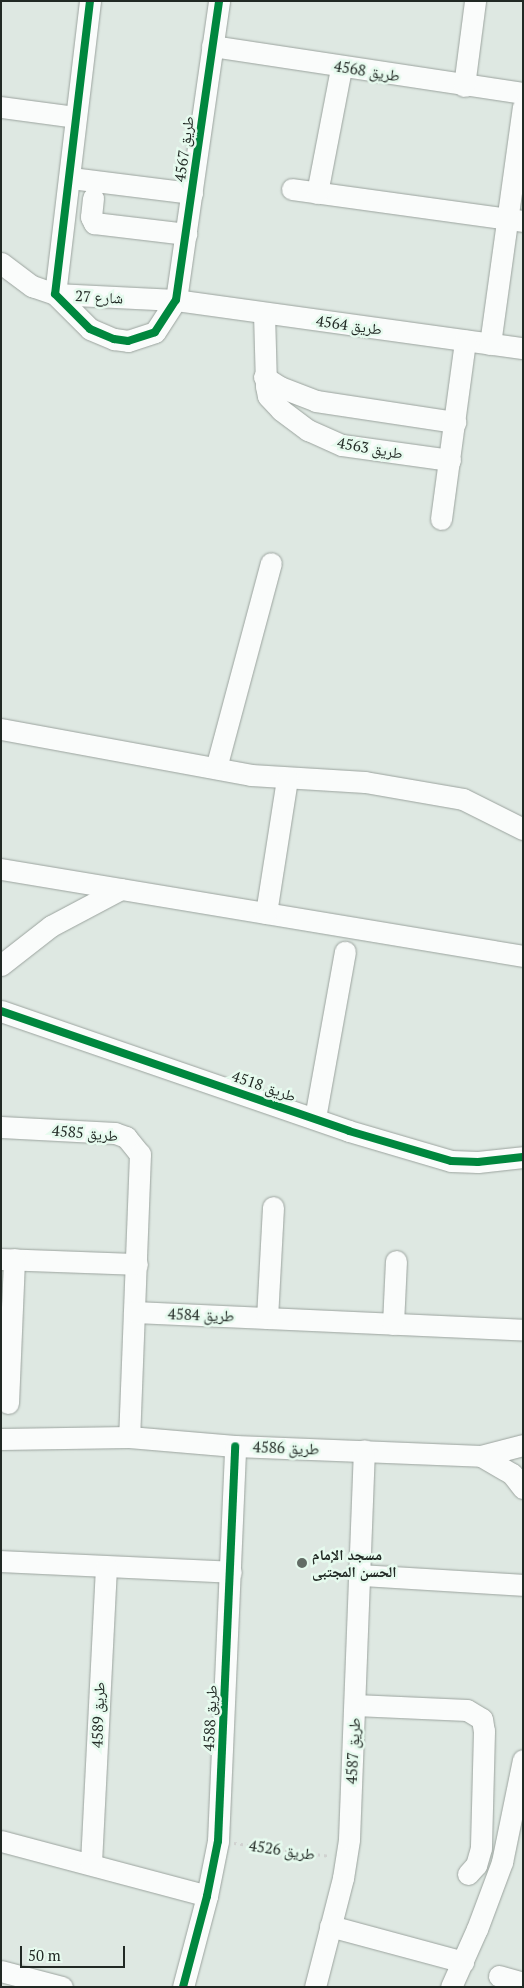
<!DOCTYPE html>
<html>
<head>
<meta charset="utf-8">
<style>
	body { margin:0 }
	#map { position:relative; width:524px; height:1988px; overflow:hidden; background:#dee8e2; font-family:"PT Serif","Noto Naskh Arabic",serif }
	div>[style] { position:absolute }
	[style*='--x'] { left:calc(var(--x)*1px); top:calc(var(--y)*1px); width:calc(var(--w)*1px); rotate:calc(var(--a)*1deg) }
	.path>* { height:2.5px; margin-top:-1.25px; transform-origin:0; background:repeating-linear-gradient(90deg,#d0d2d0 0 2.5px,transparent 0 6.5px) }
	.roads { filter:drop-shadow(0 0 1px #9ba39e) drop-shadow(0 0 1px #9ba39e) }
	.minor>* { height:21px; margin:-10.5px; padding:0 10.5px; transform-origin:10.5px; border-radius:10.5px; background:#fafcfb }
	.cycleway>* { height:8px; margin:-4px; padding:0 4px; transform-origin:4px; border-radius:4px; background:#00873e }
	.dots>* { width:14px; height:14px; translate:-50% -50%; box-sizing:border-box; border:2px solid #e6faee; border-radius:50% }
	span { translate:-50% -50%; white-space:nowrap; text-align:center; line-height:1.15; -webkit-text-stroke:5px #e6faee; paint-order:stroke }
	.street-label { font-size:15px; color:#212924 }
	.poi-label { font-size:15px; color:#212924; font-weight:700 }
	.left { translate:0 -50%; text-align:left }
	.frame { position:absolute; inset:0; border:2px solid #212924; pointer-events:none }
	.scale { position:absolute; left:20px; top:1946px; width:105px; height:22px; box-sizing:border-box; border:2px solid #212924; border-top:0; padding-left:6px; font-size:15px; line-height:18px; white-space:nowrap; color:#212924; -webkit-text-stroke:4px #e6faee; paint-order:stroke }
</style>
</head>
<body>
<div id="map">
	<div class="path">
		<i style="--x:234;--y:1843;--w:97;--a:7.7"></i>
	</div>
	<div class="roads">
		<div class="minor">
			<i style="--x:90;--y:1;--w:295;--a:96.8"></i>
			<i style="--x:55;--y:294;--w:49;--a:45"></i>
			<i style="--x:90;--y:329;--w:26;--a:23"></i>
			<i style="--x:114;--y:339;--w:14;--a:8"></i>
			<i style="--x:128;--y:341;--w:28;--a:-18"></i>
			<i style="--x:155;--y:332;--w:38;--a:-57"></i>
			<i style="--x:176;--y:300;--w:302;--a:-81.8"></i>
			<i style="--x:212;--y:46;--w:315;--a:8.6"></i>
			<i style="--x:464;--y:86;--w:86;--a:-82.6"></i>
			<i style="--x:1;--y:107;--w:75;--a:7.7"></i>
			<i style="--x:71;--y:178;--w:122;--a:7.1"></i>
			<i style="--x:292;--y:189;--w:233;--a:7.9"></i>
			<i style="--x:317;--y:193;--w:127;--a:-79.1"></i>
			<i style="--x:93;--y:198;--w:19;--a:96"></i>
			<i style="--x:91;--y:217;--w:7;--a:63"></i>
			<i style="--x:94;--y:223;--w:93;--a:6.8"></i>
			<i style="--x:1;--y:263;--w:39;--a:37"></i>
			<i style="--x:32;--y:286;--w:24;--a:19"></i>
			<i style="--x:55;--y:294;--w:121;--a:2.8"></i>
			<i style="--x:176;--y:300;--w:350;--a:7.9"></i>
			<i style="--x:264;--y:313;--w:73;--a:88.4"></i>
			<i style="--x:266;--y:386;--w:10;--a:79"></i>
			<i style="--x:268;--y:396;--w:19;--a:47"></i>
			<i style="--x:281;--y:410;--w:34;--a:37"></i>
			<i style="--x:308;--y:430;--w:37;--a:24"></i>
			<i style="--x:342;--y:445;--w:109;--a:7.9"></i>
			<i style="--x:490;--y:344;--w:239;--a:-82.1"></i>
			<i style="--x:264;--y:377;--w:19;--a:32"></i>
			<i style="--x:280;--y:387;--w:39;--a:21"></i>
			<i style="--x:316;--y:401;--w:141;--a:8.6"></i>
			<i style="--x:441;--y:519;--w:180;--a:-82.3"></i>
			<i style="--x:1;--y:729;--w:254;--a:10.4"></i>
			<i style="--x:251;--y:775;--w:114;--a:3.5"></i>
			<i style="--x:365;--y:782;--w:99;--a:9.8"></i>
			<i style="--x:463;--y:799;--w:67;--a:26.6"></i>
			<i style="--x:216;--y:768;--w:212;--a:-75"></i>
			<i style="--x:1;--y:869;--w:529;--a:9.46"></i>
			<i style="--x:266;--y:913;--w:136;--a:-81.1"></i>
			<i style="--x:1;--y:965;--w:63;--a:-38"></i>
			<i style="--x:51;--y:926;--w:79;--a:-27.9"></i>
			<i style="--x:1;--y:1011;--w:368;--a:19"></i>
			<i style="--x:349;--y:1131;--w:106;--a:16.4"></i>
			<i style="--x:451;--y:1161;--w:27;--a:2"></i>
			<i style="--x:478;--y:1162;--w:45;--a:-6.3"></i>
			<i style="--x:315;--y:1118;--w:169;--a:-79.8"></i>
			<i style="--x:1;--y:1127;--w:114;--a:3"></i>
			<i style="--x:115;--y:1133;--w:12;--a:20"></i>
			<i style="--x:126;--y:1137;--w:22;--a:51"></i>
			<i style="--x:140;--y:1154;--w:283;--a:92.2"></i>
			<i style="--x:1;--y:1259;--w:136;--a:2.1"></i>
			<i style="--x:134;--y:1312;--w:389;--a:2.6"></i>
			<i style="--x:267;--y:1318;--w:111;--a:-86.9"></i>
			<i style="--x:393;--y:1324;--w:63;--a:-87.3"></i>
			<i style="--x:8;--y:1403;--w:144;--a:-87.6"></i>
			<i style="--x:1;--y:1439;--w:128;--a:-0.9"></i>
			<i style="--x:129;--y:1437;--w:106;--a:4.9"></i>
			<i style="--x:235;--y:1446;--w:246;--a:2.3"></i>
			<i style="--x:481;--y:1456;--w:43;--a:-14.7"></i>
			<i style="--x:481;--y:1456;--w:36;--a:30"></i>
			<i style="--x:512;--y:1474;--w:18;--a:52"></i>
			<i style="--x:1;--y:1561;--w:230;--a:2.7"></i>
			<i style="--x:361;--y:1575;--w:162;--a:3.5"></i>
			<i style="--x:355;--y:1705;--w:112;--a:2.6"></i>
			<i style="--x:467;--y:1710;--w:17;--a:31"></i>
			<i style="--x:482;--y:1719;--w:12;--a:81"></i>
			<i style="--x:484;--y:1731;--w:117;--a:91.5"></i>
			<i style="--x:481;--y:1848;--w:18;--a:106"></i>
			<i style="--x:476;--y:1865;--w:12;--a:132"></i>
			<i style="--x:1;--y:1841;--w:213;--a:14.9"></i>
			<i style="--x:91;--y:1863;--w:296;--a:-87.1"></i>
			<i style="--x:330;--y:1926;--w:138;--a:15.1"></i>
			<i style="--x:1;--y:1971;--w:63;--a:14.7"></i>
			<i style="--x:499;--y:1976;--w:25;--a:16"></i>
			<i style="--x:183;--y:1987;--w:94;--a:-75.2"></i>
			<i style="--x:207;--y:1896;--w:56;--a:-78.7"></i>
			<i style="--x:218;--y:1841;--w:395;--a:-87.5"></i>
			<i style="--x:315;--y:1987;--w:113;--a:-75.6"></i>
			<i style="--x:343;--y:1878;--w:39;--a:-81"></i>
			<i style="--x:349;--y:1839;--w:389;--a:-87.8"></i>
			<i style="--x:451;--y:1987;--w:64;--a:-65.9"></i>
			<i style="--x:477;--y:1929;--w:72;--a:-69.5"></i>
			<i style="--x:502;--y:1862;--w:104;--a:-78.4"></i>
		</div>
	</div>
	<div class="cycleway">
		<i style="--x:90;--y:1;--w:295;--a:96.8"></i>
		<i style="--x:55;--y:294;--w:49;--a:45"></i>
		<i style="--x:90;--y:329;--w:26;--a:23"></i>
		<i style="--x:114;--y:339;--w:14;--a:8"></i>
		<i style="--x:128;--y:341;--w:28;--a:-18"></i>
		<i style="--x:155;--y:332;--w:38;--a:-57"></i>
		<i style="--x:176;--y:300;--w:302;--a:-81.8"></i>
		<i style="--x:1;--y:1011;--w:368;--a:19"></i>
		<i style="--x:349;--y:1131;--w:106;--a:16.4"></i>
		<i style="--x:451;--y:1161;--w:27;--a:2"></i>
		<i style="--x:478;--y:1162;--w:45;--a:-6.3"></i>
		<i style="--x:183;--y:1987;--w:94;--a:-75.2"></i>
		<i style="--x:207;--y:1896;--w:56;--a:-78.7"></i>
		<i style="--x:218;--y:1841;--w:395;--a:-87.5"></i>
	</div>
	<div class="dots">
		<i style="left:302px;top:1563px;background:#636c66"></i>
	</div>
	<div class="street-label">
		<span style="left:367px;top:71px;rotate:9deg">طريق 4568</span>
		<span style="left:184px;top:149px;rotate:-82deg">طريق 4567</span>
		<span style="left:99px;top:297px;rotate:3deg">شارع 27</span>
		<span style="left:349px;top:325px;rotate:8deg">طريق 4564</span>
		<span style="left:370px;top:448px;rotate:10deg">طريق 4563</span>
		<span style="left:264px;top:1086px;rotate:19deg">طريق 4518</span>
		<span style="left:85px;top:1133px;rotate:5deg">طريق 4585</span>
		<span style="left:201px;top:1315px;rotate:2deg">طريق 4584</span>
		<span style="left:286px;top:1448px;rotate:2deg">طريق 4586</span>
		<span style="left:98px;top:1715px;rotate:-88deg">طريق 4589</span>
		<span style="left:210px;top:1718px;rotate:-87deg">طريق 4588</span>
		<span style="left:353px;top:1751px;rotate:-87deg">طريق 4587</span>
		<span style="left:282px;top:1850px;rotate:8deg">طريق 4526</span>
	</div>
	<div class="poi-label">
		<span class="left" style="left:312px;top:1563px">مسجد الإمام<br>الحسن المجتبى</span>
	</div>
	<div class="frame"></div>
	<div class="scale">50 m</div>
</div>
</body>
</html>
